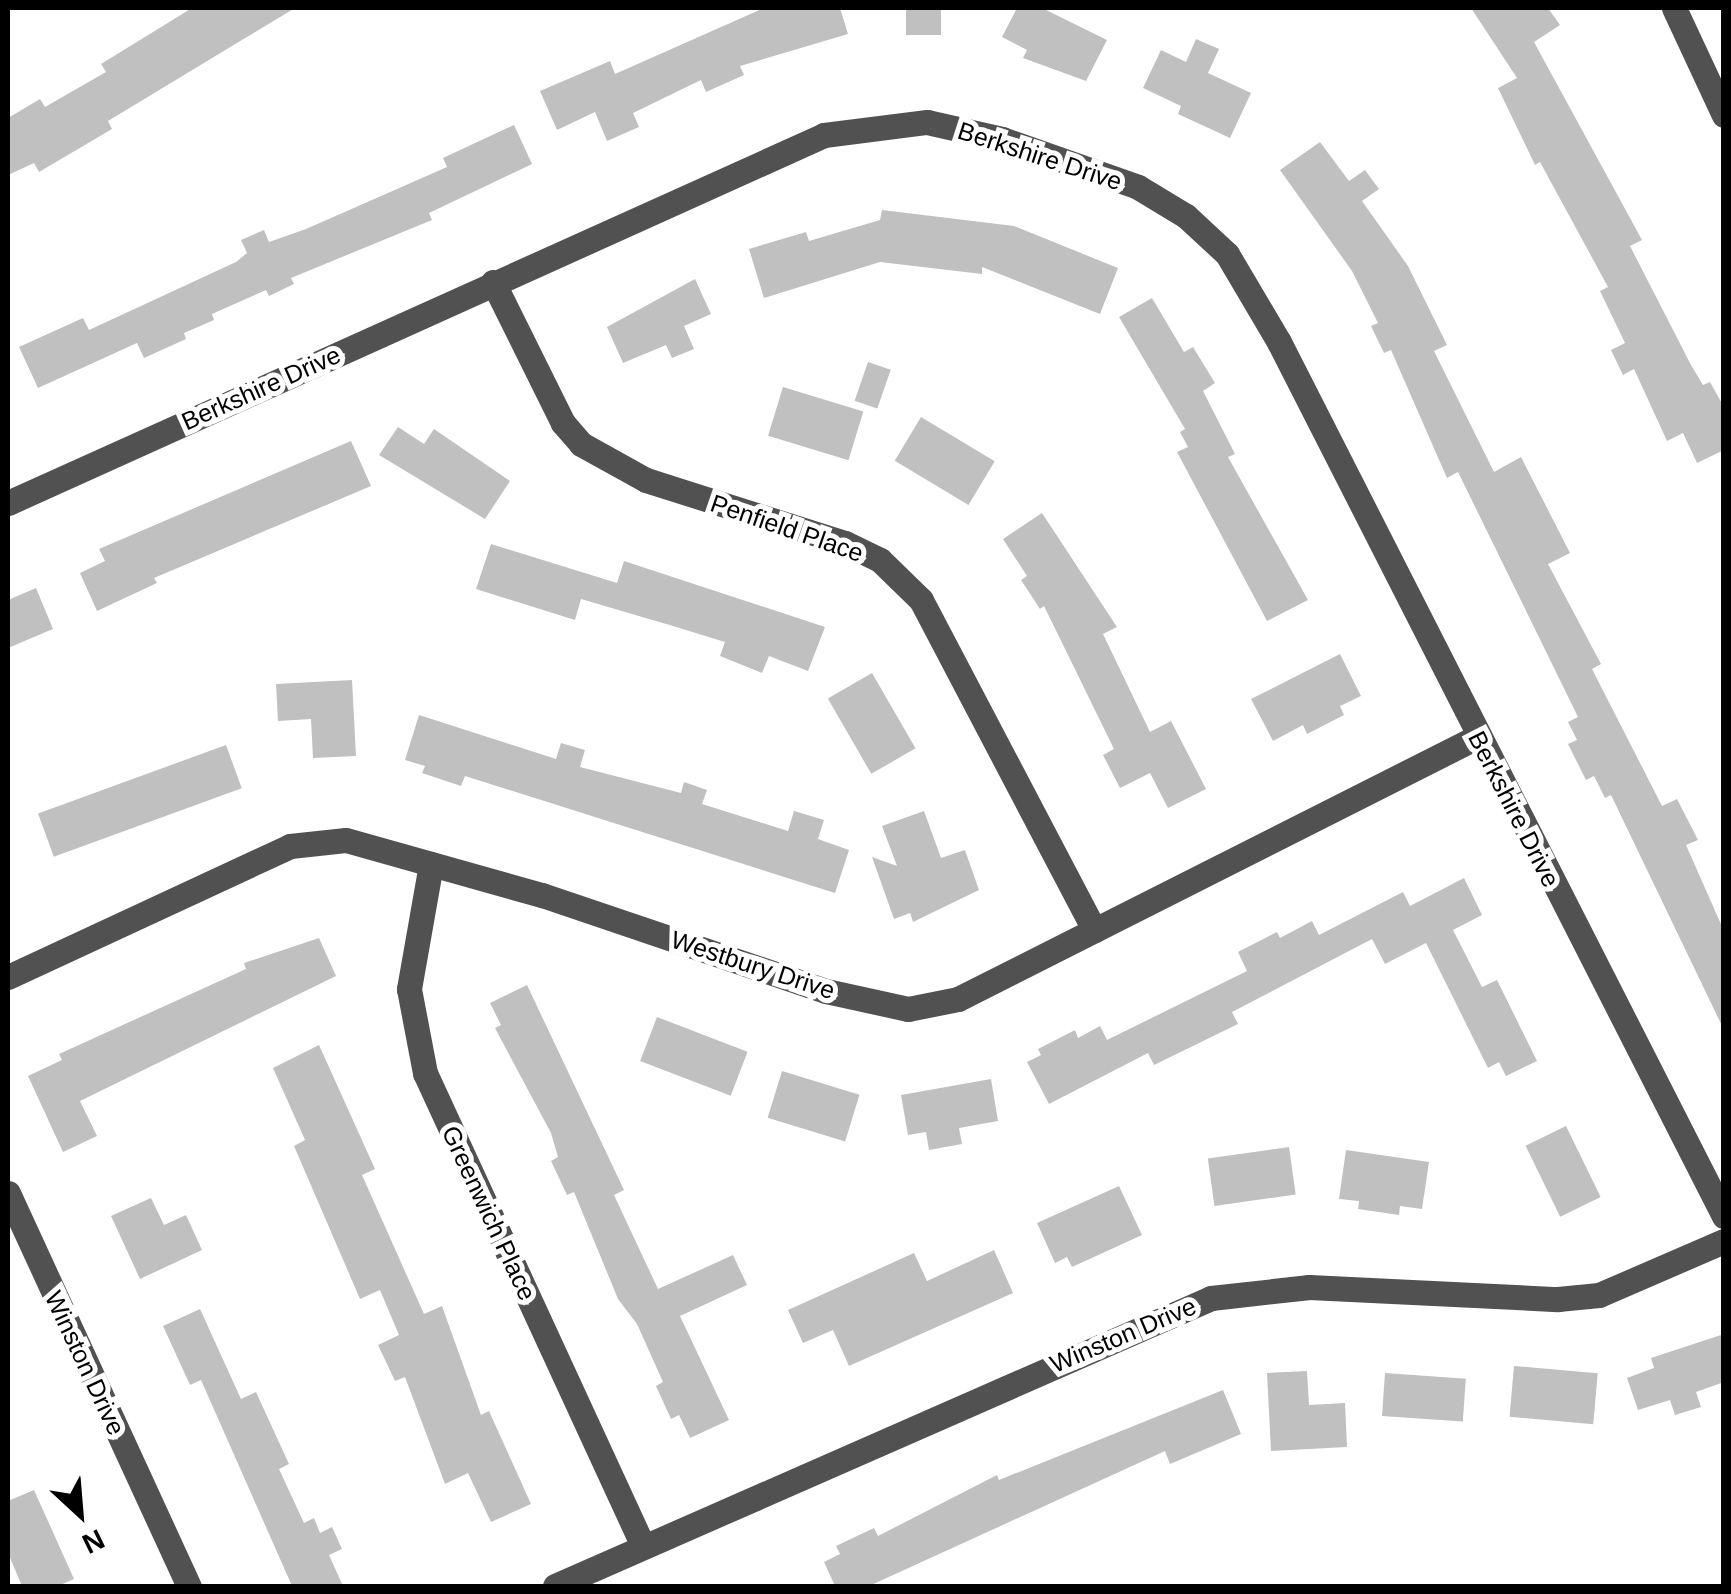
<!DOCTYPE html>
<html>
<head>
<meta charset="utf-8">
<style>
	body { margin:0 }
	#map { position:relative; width:1731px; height:1594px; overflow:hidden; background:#fff; font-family:Arial,sans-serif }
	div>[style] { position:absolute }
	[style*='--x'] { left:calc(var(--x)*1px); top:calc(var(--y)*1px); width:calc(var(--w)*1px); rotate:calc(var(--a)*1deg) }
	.building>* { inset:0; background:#c0c0c0; transform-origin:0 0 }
	.minor>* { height:25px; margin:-12.5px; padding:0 12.5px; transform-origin:12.5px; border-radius:12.5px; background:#515151 }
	span { translate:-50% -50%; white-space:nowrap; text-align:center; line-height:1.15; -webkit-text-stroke:10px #fff; paint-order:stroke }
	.street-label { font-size:25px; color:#000 }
	.frame { position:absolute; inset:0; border:10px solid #000; pointer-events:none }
	.north { position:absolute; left:30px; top:1464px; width:100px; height:100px; -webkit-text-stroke:8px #fff; paint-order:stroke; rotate:154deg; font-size:28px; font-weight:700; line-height:40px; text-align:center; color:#000 }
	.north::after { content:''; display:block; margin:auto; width:35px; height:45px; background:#000; clip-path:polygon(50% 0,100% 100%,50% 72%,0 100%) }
</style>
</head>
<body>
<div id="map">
	<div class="building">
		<i style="clip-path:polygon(192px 8px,295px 8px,108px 121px,112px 129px,39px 172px,34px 163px,8px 175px,8px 118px,40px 99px,45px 107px,106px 72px,101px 64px)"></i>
		<i style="clip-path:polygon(764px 8px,840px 8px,848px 34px,740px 66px,744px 75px,706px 92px,701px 80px,633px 113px,639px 127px,607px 141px,595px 112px,557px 130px,540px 91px,610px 61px,615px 74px)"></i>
		<i style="left:906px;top:8px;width:35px;height:27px"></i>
		<i style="clip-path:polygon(1017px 8px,1042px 8px,1107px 40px,1086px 81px,1023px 58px,1027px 50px,1002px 37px)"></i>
		<i style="clip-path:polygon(1471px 8px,1548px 8px,1560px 25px,1534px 42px,1642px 240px,1630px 246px,1691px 365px,1703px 385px,1710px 382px,1724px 407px,1724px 450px,1697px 463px,1683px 433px,1667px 441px,1634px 369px,1623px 375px,1611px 350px,1625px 343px,1600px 291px,1608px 287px,1540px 162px,1535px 165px,1498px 88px,1517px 78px)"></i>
		<i style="clip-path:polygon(1196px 39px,1219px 49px,1208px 73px,1251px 93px,1230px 138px,1178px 114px,1181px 106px,1143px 88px,1161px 50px,1186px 62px)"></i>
		<i style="clip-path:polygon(514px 125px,532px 164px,429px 213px,432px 220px,291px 278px,294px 284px,269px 296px,266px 290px,212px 314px,214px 320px,184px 333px,186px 339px,144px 358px,137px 343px,38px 388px,19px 347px,83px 318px,89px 330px,236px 262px,247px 253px,241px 240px,264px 230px,269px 242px,306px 229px,447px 167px,443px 158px)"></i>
		<i style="clip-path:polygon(1320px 142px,1349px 181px,1365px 170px,1379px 189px,1362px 201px,1408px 266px,1447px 345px,1434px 351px,1494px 472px,1521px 457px,1570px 553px,1548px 564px,1601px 664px,1592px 669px,1662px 806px,1677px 799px,1698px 840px,1686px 845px,1724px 931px,1724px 1030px,1611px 795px,1605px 798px,1594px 776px,1586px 780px,1568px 744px,1577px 740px,1568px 722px,1578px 717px,1458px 472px,1447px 478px,1391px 350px,1384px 353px,1371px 326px,1378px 323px,1352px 271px,1280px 170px)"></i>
		<i style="clip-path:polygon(882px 210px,1014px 226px,1118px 268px,1100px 314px,982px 267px,982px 274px,880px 262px,764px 298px,749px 249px,806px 232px,809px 241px,880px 220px)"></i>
		<i style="clip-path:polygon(695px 279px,711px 314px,684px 326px,694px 349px,672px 358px,666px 345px,623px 363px,607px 327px)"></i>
		<i style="clip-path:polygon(1152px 298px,1184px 352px,1193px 347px,1215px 383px,1203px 391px,1235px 454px,1228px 457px,1308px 600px,1267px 621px,1177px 452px,1188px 447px,1180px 432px,1185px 429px,1119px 317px)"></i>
		<i style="left:868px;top:362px;width:24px;height:41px;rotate:19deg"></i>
		<i style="left:783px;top:387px;width:84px;height:51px;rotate:17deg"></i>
		<i style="left:921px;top:417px;width:86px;height:51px;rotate:31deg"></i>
		<i style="clip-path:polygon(398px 427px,424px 444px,434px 429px,510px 481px,485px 519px,379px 455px)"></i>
		<i style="clip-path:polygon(351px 441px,371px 486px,154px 578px,157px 583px,97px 611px,80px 573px,105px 561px,99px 549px)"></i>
		<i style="clip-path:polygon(1042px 513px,1117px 627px,1103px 634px,1150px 732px,1171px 721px,1206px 789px,1168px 808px,1150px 773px,1120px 788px,1103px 755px,1114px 749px,1044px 606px,1040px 609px,1021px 580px,1027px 576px,1003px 539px)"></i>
		<i style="clip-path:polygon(491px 544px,617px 583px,624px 561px,825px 627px,808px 671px,769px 656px,762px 673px,720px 656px,725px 642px,673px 626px,581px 599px,575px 620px,476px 589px)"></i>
		<i style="clip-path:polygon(36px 588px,53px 629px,8px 648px,8px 600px)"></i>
		<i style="clip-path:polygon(1340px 654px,1361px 696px,1340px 706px,1344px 715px,1307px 734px,1303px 725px,1273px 741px,1251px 699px)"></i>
		<i style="left:872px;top:673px;width:87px;height:51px;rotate:60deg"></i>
		<i style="clip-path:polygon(352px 680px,356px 756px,313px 758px,311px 719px,278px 721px,276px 684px)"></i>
		<i style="clip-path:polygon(419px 715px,556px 759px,561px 743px,585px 750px,580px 767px,681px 793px,684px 782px,707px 790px,702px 804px,788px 831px,794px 811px,824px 820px,818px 839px,849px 850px,835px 893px,465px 776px,461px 786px,422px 773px,425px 766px,405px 760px)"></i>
		<i style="left:226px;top:745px;width:46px;height:200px;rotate:70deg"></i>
		<i style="clip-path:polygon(924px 811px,941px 858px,965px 850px,979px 890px,913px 922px,910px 913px,894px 919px,872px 857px,897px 866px,882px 826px)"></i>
		<i style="clip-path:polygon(1464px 878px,1482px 915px,1453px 930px,1482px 987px,1497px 980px,1537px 1061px,1506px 1076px,1499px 1062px,1488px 1068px,1426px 943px,1385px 964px,1372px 939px,1232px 1012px,1238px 1024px,1154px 1065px,1148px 1053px,1049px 1104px,1027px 1062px,1041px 1055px,1038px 1049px,1075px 1030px,1078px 1038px,1100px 1026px,1107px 1040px,1247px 971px,1238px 952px,1277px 932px,1280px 938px,1312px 921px,1319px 935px,1403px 892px,1410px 906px)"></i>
		<i style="clip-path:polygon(319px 938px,336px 976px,80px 1101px,97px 1136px,63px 1152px,28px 1076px,62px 1060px,59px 1054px,246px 969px,244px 963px)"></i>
		<i style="clip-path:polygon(527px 985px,624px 1190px,614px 1195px,658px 1289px,733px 1255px,747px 1285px,680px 1316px,729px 1420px,690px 1438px,679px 1415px,671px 1419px,656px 1386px,663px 1382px,637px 1324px,618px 1299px,574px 1192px,567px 1195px,551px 1161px,558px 1157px,551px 1133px,495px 1028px,501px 1025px,490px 1003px)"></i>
		<i style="left:657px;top:1017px;width:97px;height:47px;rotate:21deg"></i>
		<i style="clip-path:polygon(319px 1045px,375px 1169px,362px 1175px,424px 1314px,442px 1306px,481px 1415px,489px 1411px,531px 1504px,491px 1522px,468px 1473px,445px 1484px,405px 1377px,395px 1381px,378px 1345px,399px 1335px,380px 1290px,360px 1299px,294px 1146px,305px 1140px,273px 1068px)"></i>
		<i style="left:782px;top:1071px;width:81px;height:49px;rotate:17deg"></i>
		<i style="clip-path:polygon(991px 1079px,998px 1121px,959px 1128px,962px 1144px,929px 1150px,926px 1132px,908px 1135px,901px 1095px)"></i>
		<i style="left:1566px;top:1126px;width:79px;height:45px;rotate:64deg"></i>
		<i style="left:1289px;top:1147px;width:48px;height:82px;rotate:82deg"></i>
		<i style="clip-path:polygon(1346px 1150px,1429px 1162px,1422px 1209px,1400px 1206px,1399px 1215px,1358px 1209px,1359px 1201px,1339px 1199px)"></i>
		<i style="clip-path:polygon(1119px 1186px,1142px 1235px,1072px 1267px,1067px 1257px,1055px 1263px,1037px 1223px)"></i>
		<i style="clip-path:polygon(151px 1198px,164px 1225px,186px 1215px,202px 1250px,140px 1279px,111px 1216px)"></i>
		<i style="clip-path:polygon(994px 1250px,1013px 1293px,849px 1366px,833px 1330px,803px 1343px,788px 1310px,914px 1253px,927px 1281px)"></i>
		<i style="clip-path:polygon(200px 1309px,241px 1399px,256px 1392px,289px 1464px,279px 1469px,304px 1523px,314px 1518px,320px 1533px,332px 1527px,342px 1549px,329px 1555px,343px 1586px,292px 1586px,201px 1380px,190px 1385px,163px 1326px)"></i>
		<i style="clip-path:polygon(1724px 1334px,1724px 1382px,1696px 1392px,1701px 1407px,1675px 1415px,1670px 1400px,1638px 1410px,1627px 1378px,1654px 1368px,1651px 1358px)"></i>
		<i style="left:1514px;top:1366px;width:84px;height:51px;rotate:5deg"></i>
		<i style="clip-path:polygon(1307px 1371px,1309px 1405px,1345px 1403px,1347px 1447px,1271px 1451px,1267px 1373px)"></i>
		<i style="left:1385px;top:1373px;width:81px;height:43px;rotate:4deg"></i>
		<i style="clip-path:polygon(1223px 1390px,1241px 1434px,1170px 1464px,1165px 1451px,869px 1586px,835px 1586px,824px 1562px,840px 1554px,836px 1546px,874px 1528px,878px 1536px,997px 1475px,999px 1480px)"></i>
		<i style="clip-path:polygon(34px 1490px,74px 1579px,58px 1586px,22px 1586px,8px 1553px,8px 1501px)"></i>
	</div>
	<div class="minor">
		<i style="--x:1674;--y:8;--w:118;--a:65"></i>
		<i style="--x:493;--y:282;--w:157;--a:63.6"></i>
		<i style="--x:563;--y:423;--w:28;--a:49"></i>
		<i style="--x:581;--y:444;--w:74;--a:29"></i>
		<i style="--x:646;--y:480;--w:209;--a:17.6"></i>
		<i style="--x:845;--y:543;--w:39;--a:26"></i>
		<i style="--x:880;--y:560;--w:57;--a:44.3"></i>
		<i style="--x:921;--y:600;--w:373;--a:62.3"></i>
		<i style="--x:8;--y:503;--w:895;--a:-24.27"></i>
		<i style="--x:824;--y:135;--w:104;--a:-7.2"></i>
		<i style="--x:927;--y:122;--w:77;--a:12.8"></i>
		<i style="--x:1002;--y:139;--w:144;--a:19.4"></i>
		<i style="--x:1138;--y:187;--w:56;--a:31.1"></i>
		<i style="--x:1186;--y:216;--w:56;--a:42.8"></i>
		<i style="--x:1227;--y:254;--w:102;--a:59.4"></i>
		<i style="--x:1279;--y:342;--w:981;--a:63.02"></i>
		<i style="--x:431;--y:864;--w:127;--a:100"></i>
		<i style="--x:409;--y:989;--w:86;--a:79.2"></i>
		<i style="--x:425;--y:1073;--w:521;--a:65.26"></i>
		<i style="--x:8;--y:977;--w:311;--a:-24.9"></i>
		<i style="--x:290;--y:846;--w:56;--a:-6.1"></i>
		<i style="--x:346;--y:840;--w:204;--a:15.7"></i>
		<i style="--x:542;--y:895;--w:300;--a:18.7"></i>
		<i style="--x:826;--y:991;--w:84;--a:12.4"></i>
		<i style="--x:908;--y:1009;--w:51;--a:-11.3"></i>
		<i style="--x:958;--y:999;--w:581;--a:-26.79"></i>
		<i style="--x:8;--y:1193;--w:433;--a:65.3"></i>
		<i style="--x:555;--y:1586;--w:716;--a:-23.7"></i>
		<i style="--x:1211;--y:1298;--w:99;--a:-6.4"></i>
		<i style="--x:1309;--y:1287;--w:249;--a:2.8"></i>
		<i style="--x:1558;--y:1299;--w:41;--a:-5.6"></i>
		<i style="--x:1599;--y:1295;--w:136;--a:-23.4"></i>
	</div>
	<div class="street-label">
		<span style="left:1040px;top:156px;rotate:18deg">Berkshire Drive</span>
		<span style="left:261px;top:388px;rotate:-24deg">Berkshire Drive</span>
		<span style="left:787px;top:528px;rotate:19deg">Penfield Place</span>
		<span style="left:1514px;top:809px;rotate:63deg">Berkshire Drive</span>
		<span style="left:753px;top:965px;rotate:18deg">Westbury Drive</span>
		<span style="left:489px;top:1213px;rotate:65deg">Greenwich Place</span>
		<span style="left:1123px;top:1335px;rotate:-23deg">Winston Drive</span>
		<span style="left:85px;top:1363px;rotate:65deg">Winston Drive</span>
	</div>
	<div class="frame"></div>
	<div class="north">N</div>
</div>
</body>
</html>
